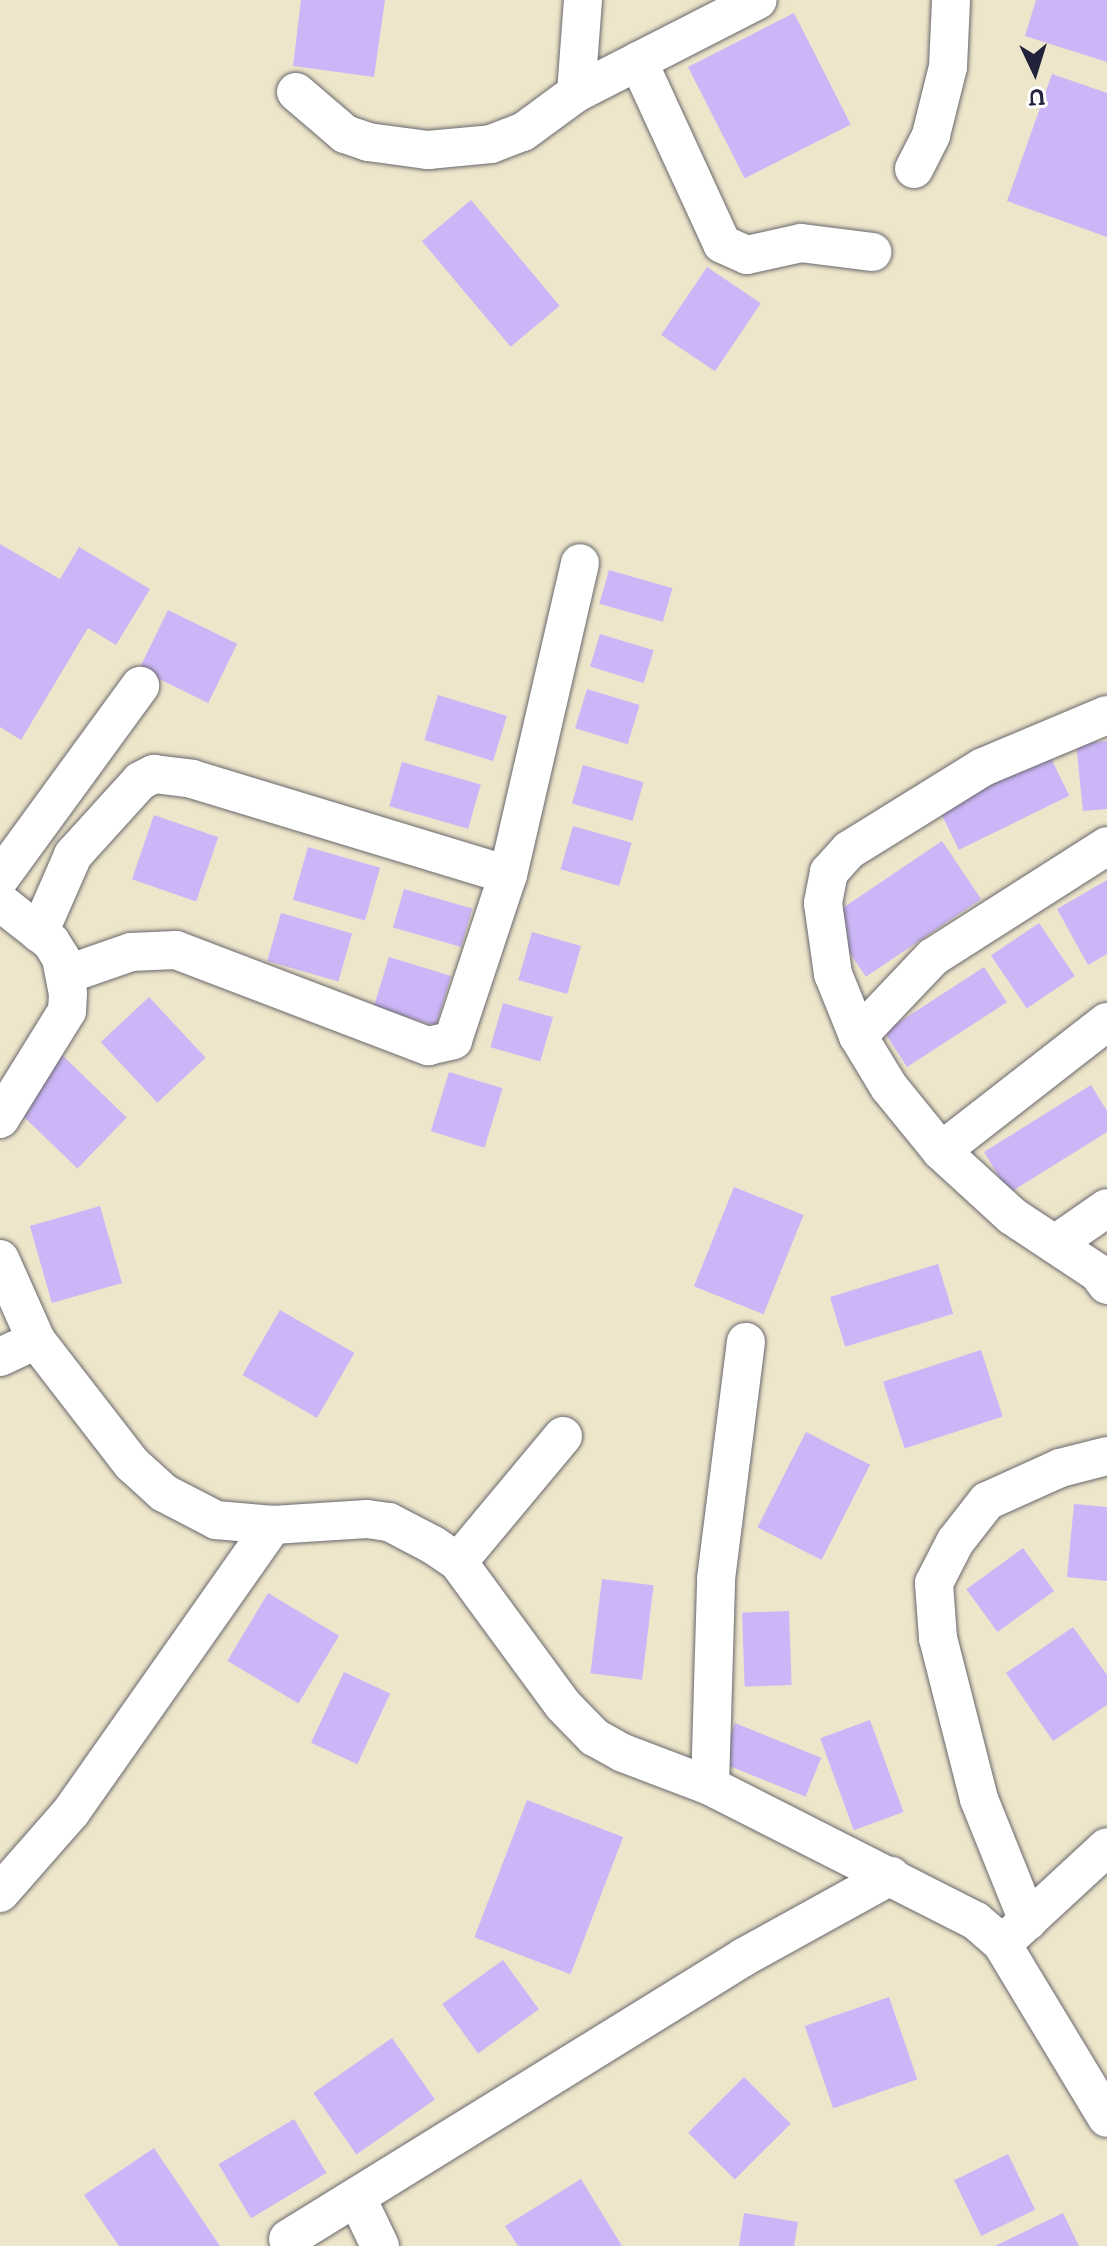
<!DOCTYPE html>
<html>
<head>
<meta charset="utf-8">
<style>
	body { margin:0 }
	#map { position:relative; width:1107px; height:2246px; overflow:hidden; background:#eee6ca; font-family:"IM FELL DW Pica",serif }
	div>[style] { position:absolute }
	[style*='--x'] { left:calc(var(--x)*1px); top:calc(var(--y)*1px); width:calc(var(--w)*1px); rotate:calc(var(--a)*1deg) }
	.building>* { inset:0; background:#ccb6f8; transform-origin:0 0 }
	.roads { filter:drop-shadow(0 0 2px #69676d) drop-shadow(0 0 2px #69676d) }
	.minor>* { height:38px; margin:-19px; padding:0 19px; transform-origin:19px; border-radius:19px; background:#fff }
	span { translate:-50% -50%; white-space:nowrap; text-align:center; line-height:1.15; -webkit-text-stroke:6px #fff; paint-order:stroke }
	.north { position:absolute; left:995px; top:32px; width:80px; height:80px; -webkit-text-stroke:6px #fff; paint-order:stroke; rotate:176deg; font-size:22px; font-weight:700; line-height:32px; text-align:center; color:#22223b }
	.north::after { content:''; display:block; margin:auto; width:28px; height:36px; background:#22223b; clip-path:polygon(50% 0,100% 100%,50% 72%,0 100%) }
</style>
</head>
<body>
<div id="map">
	<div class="building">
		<i style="clip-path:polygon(301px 0,385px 0,374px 77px,293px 66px)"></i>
		<i style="clip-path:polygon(1036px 0,1107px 0,1107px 62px,1025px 36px)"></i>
		<i style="left:794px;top:13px;width:125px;height:119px;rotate:63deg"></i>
		<i style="clip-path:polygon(1052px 74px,1107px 93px,1107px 237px,1007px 201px)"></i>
		<i style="left:471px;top:200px;width:138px;height:64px;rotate:50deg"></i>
		<i style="left:707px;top:267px;width:65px;height:82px;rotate:34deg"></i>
		<i style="clip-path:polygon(0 544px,60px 579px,79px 547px,150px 589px,116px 645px,88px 628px,21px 740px,0 727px)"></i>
		<i style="left:609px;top:570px;width:66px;height:35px;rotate:16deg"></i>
		<i style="left:168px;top:610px;width:77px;height:66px;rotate:26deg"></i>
		<i style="left:600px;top:634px;width:56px;height:34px;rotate:17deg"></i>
		<i style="left:587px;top:689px;width:55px;height:41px;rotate:17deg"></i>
		<i style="left:438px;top:695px;width:72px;height:47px;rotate:17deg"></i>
		<i style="clip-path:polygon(1107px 741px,1107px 809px,1083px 811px,1076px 744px)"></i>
		<i style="left:1047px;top:750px;width:51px;height:123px;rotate:64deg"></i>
		<i style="left:402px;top:762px;width:82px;height:46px;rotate:16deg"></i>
		<i style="left:583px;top:765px;width:63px;height:40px;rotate:16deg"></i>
		<i style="left:154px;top:815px;width:68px;height:68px;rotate:19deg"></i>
		<i style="left:573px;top:826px;width:61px;height:45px;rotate:16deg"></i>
		<i style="left:942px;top:841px;width:70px;height:139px;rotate:56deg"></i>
		<i style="left:308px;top:847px;width:75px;height:55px;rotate:16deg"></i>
		<i style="clip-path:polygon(1107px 880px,1107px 954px,1088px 965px,1057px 909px)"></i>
		<i style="left:404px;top:889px;width:71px;height:40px;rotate:16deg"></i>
		<i style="left:281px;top:913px;width:74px;height:50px;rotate:16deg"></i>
		<i style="left:1039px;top:923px;width:64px;height:58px;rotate:56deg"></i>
		<i style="left:532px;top:932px;width:51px;height:50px;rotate:16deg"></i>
		<i style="left:389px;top:957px;width:65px;height:52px;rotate:17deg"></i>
		<i style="left:984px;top:967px;width:42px;height:119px;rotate:57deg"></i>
		<i style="left:149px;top:997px;width:83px;height:66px;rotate:47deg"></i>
		<i style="left:503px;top:1003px;width:52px;height:46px;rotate:16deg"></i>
		<i style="left:62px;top:1055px;width:90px;height:71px;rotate:44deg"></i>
		<i style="left:449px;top:1072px;width:56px;height:62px;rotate:17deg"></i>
		<i style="clip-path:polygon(1091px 1085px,1107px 1111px,1107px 1132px,1009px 1193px,984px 1152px)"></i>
		<i style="left:734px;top:1187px;width:75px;height:107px;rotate:22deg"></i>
		<i style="left:100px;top:1206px;width:80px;height:73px;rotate:74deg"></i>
		<i style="left:938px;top:1264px;width:52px;height:113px;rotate:73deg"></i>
		<i style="left:280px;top:1310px;width:86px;height:75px;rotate:30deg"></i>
		<i style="left:981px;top:1350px;width:70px;height:103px;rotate:72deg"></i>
		<i style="left:806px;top:1432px;width:72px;height:107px;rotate:27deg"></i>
		<i style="clip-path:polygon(1074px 1504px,1107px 1507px,1107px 1581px,1067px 1577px)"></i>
		<i style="left:1023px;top:1548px;width:53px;height:70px;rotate:54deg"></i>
		<i style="left:602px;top:1579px;width:52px;height:95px;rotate:7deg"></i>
		<i style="left:268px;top:1593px;width:83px;height:79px;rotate:31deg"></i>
		<i style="left:789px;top:1611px;width:74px;height:47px;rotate:88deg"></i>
		<i style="clip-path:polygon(1073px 1627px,1107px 1675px,1107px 1705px,1053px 1741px,1006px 1673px)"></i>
		<i style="left:344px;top:1672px;width:51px;height:78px;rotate:25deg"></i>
		<i style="left:870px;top:1720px;width:98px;height:53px;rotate:70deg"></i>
		<i style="left:735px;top:1723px;width:93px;height:42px;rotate:22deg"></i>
		<i style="left:527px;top:1800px;width:103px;height:147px;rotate:21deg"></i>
		<i style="left:503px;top:1960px;width:61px;height:75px;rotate:54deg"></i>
		<i style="left:889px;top:1997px;width:87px;height:89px;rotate:71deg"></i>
		<i style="left:392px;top:2038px;width:75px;height:96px;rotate:55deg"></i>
		<i style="left:744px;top:2077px;width:66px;height:79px;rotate:45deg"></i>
		<i style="left:294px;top:2119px;width:63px;height:88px;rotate:59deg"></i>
		<i style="clip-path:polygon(154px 2148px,220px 2246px,119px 2246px,84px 2195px)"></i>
		<i style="left:1008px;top:2154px;width:62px;height:60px;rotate:64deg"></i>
		<i style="clip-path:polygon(581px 2179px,622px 2246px,518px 2246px,505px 2226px)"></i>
		<i style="clip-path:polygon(744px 2213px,798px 2222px,794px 2246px,739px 2246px)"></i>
		<i style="clip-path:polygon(1063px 2213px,1079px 2246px,995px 2246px)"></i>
	</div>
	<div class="roads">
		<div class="minor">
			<i style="--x:638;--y:61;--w:201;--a:65.3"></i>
			<i style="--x:722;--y:244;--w:27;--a:24"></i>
			<i style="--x:747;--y:255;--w:55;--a:-12.5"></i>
			<i style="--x:801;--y:243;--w:72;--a:7.2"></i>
			<i style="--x:296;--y:92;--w:65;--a:40.6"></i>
			<i style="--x:345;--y:134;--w:24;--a:19"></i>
			<i style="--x:368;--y:142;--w:61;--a:7.6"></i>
			<i style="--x:428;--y:150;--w:63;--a:-5.4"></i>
			<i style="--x:491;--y:144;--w:34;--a:-21"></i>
			<i style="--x:523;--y:132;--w:66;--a:-36.3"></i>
			<i style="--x:576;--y:93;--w:204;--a:-27.1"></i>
			<i style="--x:576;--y:93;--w:93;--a:-85.7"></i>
			<i style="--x:914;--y:169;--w:38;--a:-63"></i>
			<i style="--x:931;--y:135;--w:70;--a:-76"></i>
			<i style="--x:948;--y:67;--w:67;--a:-87.4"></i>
			<i style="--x:1107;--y:715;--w:134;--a:157.2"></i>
			<i style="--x:983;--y:767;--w:158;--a:148.2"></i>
			<i style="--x:849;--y:850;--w:30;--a:132"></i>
			<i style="--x:829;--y:872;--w:32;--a:101"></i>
			<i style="--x:823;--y:903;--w:72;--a:82"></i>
			<i style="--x:833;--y:974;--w:67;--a:68"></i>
			<i style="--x:858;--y:1036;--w:60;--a:58.7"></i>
			<i style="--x:889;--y:1087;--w:82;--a:50.9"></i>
			<i style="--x:941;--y:1151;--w:96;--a:42.5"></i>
			<i style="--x:1012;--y:1216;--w:103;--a:33.5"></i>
			<i style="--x:1098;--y:1273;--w:15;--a:53"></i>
			<i style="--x:0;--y:878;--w:238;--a:-53.9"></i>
			<i style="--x:0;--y:902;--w:65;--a:38.1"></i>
			<i style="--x:51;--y:942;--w:19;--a:58"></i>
			<i style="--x:61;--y:958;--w:36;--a:79"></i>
			<i style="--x:68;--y:993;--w:18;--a:93"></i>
			<i style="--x:67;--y:1011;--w:127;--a:121.8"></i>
			<i style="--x:39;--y:933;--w:85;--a:-66.4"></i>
			<i style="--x:73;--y:855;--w:100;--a:-47.8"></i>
			<i style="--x:140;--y:781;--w:16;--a:-27"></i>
			<i style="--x:154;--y:774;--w:38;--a:7"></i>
			<i style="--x:192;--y:779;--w:330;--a:16.9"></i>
			<i style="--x:65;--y:975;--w:70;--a:-19.2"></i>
			<i style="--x:131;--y:952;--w:45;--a:-2.5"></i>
			<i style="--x:176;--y:950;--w:270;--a:20.9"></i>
			<i style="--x:428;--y:1046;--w:26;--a:-13"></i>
			<i style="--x:453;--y:1040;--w:174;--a:-71.6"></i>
			<i style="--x:508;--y:875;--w:320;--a:-77"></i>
			<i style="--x:858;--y:1036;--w:109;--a:-46.5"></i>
			<i style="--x:933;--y:957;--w:206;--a:-32.5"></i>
			<i style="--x:941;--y:1151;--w:210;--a:-37.9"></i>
			<i style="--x:1055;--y:1244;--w:63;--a:-34.7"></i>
			<i style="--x:0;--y:1259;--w:89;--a:66"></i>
			<i style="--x:36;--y:1340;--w:157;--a:52.3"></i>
			<i style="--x:132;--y:1464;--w:43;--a:42.2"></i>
			<i style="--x:164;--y:1493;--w:59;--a:27.4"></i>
			<i style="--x:216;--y:1520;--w:57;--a:5"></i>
			<i style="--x:273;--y:1525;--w:94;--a:-3.7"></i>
			<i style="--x:367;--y:1519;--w:22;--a:8"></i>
			<i style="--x:389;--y:1522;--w:50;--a:27.6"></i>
			<i style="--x:433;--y:1545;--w:30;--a:34"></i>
			<i style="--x:458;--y:1562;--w:177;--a:53.7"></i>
			<i style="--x:563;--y:1705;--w:45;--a:45.9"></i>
			<i style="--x:594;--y:1737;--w:33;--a:29"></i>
			<i style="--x:623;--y:1753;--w:93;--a:20.8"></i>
			<i style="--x:710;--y:1786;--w:298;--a:26.9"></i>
			<i style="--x:976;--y:1921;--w:35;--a:41"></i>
			<i style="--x:1002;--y:1944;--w:203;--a:58.9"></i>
			<i style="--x:0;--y:1357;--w:40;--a:-25"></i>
			<i style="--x:458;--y:1562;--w:164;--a:-50.2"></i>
			<i style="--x:710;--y:1786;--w:207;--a:-88.3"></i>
			<i style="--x:716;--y:1579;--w:239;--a:-82.8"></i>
			<i style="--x:0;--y:1893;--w:108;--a:-48.8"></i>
			<i style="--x:71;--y:1812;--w:351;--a:-54.9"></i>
			<i style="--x:1028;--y:1921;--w:131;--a:-111.9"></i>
			<i style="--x:979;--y:1799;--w:166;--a:-104.3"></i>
			<i style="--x:938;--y:1638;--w:55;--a:-94.2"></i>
			<i style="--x:934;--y:1583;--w:46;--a:-62.9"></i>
			<i style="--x:955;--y:1542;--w:52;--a:-52"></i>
			<i style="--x:987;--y:1501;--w:80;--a:-24.3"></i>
			<i style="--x:1060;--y:1468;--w:49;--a:-14.3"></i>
			<i style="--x:1012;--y:1935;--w:129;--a:-42.8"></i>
			<i style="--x:357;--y:2198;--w:53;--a:64.4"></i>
			<i style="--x:288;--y:2239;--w:536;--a:-31.73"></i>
			<i style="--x:744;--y:1957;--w:168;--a:-28.9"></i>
		</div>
	</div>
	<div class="north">U</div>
</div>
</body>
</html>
